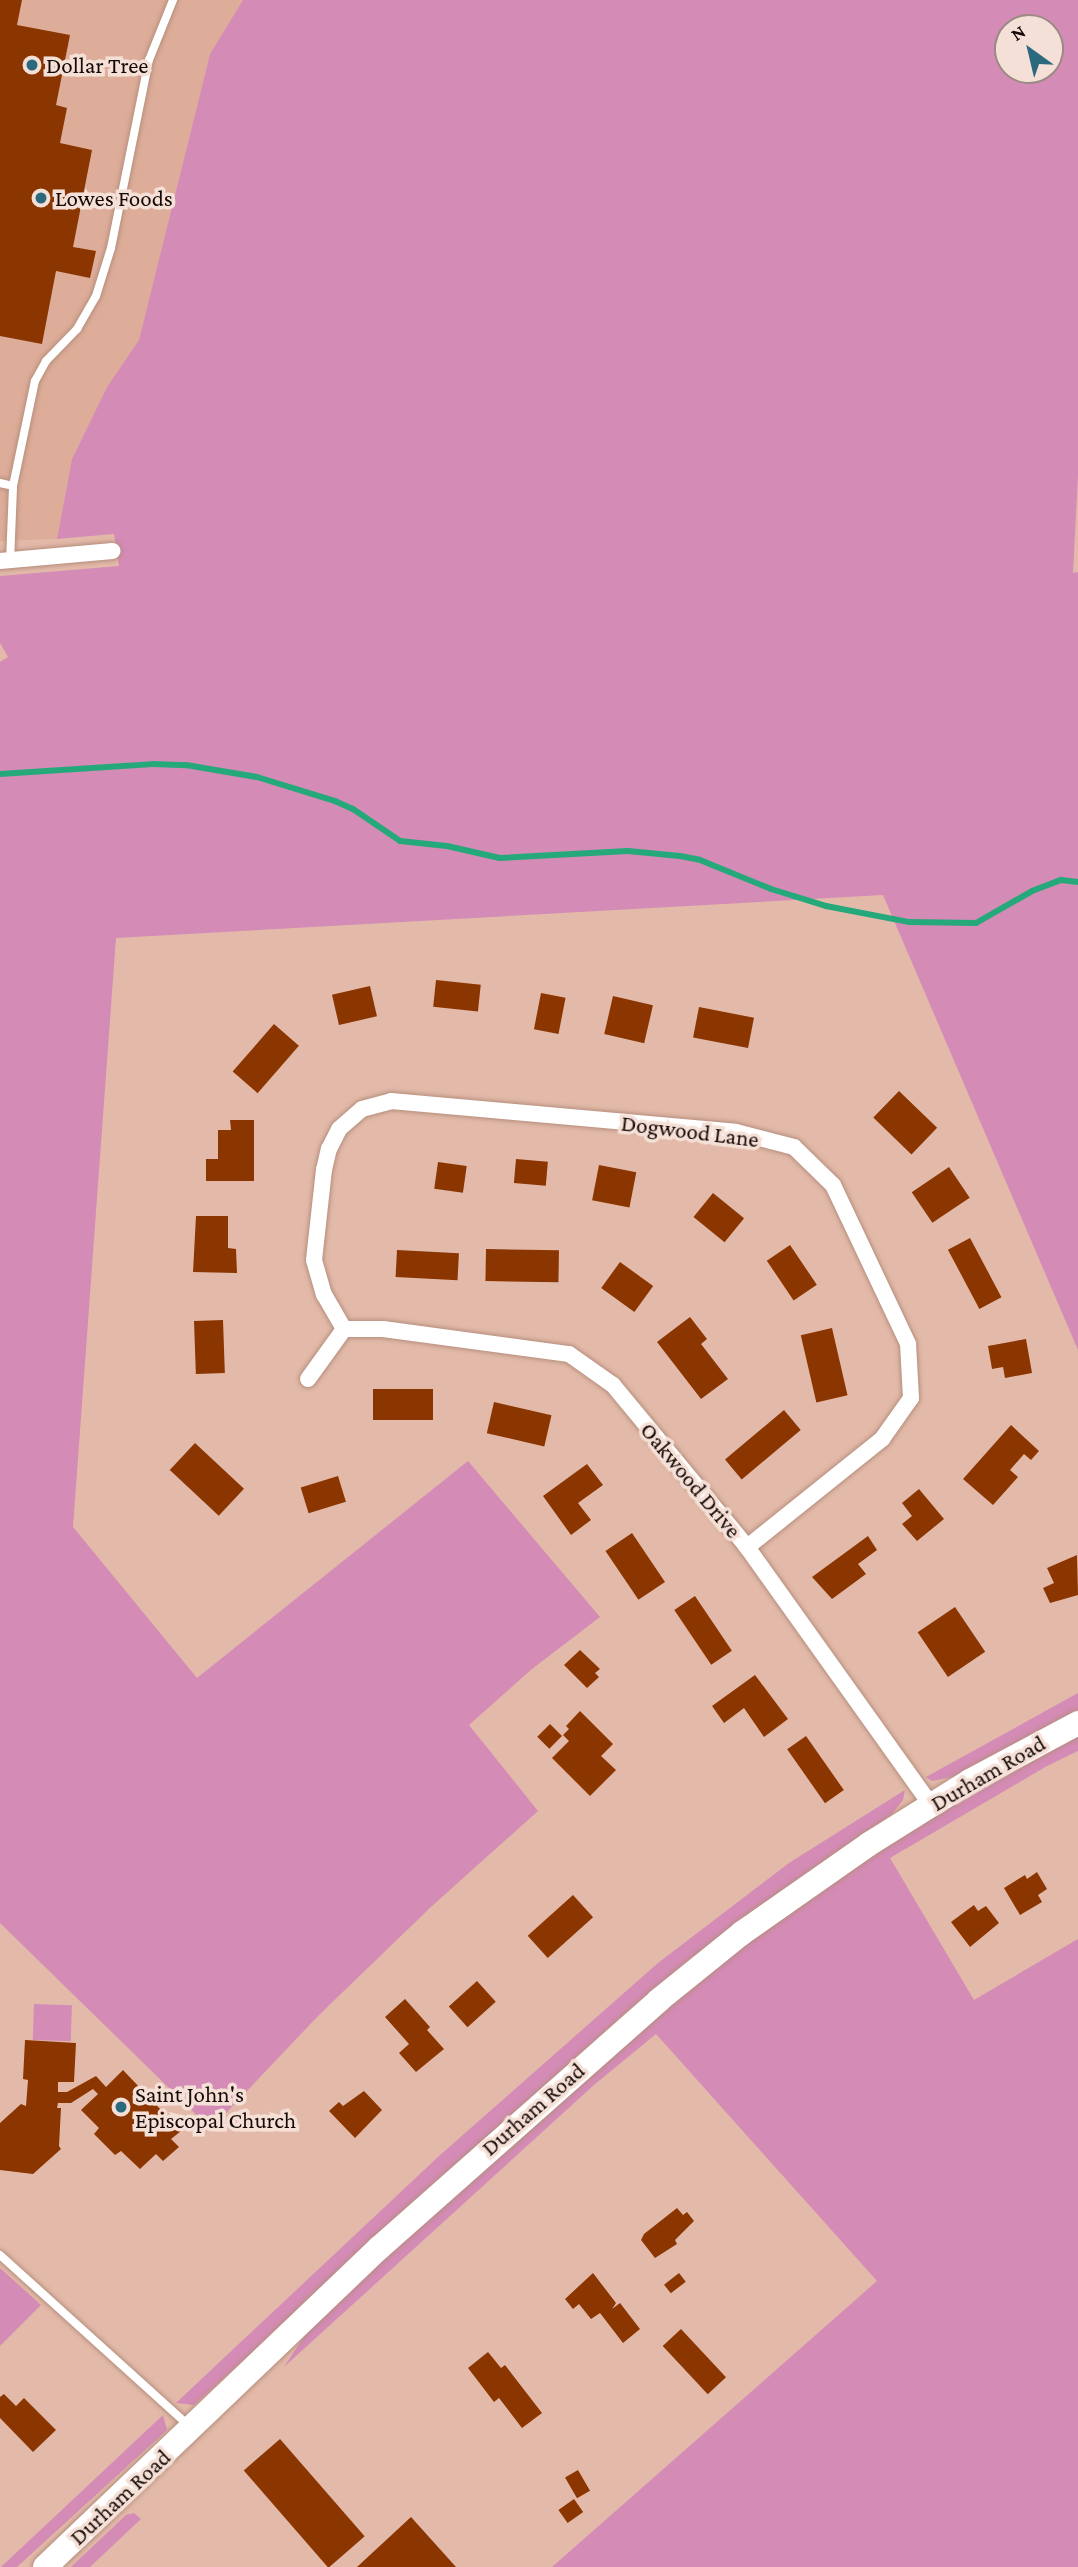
<!DOCTYPE html>
<html>
<head>
<meta charset="utf-8">
<style>
	body { margin:0 }
	#map { position:relative; width:1078px; height:2567px; overflow:hidden; background:#e3baa9; font-family:"Crimson Pro",serif }
	div>[style] { position:absolute }
	[style*='--x'] { left:calc(var(--x)*1px); top:calc(var(--y)*1px); width:calc(var(--w)*1px); rotate:calc(var(--a)*1deg) }
	.built>* { inset:0; background:#ddad99 }
	.green>* { inset:0; background:#d48bb6; transform-origin:0 0 }
	.stream>* { height:6px; margin:-3px; padding:0 3px; transform-origin:3px; border-radius:3px; background:#25a97b }
	.building>* { inset:0; background:#8b3500; transform-origin:0 0 }
	.roads { filter:drop-shadow(0 0 2px #b68e7e) drop-shadow(0 0 2px #b68e7e) }
	.service>* { height:8px; margin:-4px; padding:0 4px; transform-origin:4px; border-radius:4px; background:#fff }
	.minor>* { height:16px; margin:-8px; padding:0 8px; transform-origin:8px; border-radius:8px; background:#fff }
	.primary>* { height:24px; margin:-12px; padding:0 12px; transform-origin:12px; border-radius:12px; background:#fff }
	.dots>* { width:19px; height:19px; translate:-50% -50%; box-sizing:border-box; border:4px solid #f5e0d7; border-radius:50% }
	span { translate:-50% -50%; white-space:nowrap; text-align:center; line-height:1.15; -webkit-text-stroke:7px #f5e0d7; paint-order:stroke }
	.poi-label { font-size:23px; color:#150804 }
	.left { translate:0 -50%; text-align:left }
	.street-label { font-size:23px; color:#150804 }
	.north { position:absolute; left:994px; top:14px; width:70px; height:70px; box-sizing:border-box; background:#f5e0d7; border:2px solid #9b8a83; border-radius:50%; rotate:326deg; font-size:19px; font-weight:700; line-height:28px; text-align:center; color:#150804 }
	.north::after { content:''; display:block; margin:auto; width:24px; height:32px; background:#2b697f; clip-path:polygon(50% 0,100% 100%,50% 72%,0 100%) }
</style>
</head>
<body>
<div id="map">
	<div class="built">
		<i style="clip-path:polygon(0 0,243px 0,210px 54px,139px 340px,107px 387px,72px 459px,57px 539px,0 541px)"></i>
	</div>
	<div class="green">
		<i style="clip-path:polygon(evenodd,243px 0,1078px 0,1078px 475px,1073px 573px,1078px 572px,1078px 1350px,883px 895px,116px 938px,73px 1527px,197px 1678px,468px 1461px,600px 1617px,532px 1669px,469px 1725px,538px 1811px,432px 1906px,318px 2016px,211px 2129px,0 1923px,0 662px,8px 657px,0 643px,0 576px,119px 566px,114px 534px,57px 539px,72px 459px,107px 387px,139px 340px,210px 54px,243px 0,1008px 28px,1050px 28px,1050px 70px,1008px 70px,1008px 28px)"></i>
		<i style="clip-path:polygon(1078px 1693px,1078px 1711px,956px 1776px,932px 1781px,926px 1777px)"></i>
		<i style="clip-path:polygon(1078px 1734px,1078px 1751px,1047px 1766px,890px 1858px,974px 2000px,1078px 1939px,1078px 2567px,552px 2567px,877px 2281px,656px 2034px,594px 2085px,284px 2367px,307px 2332px,359px 2279px,664px 2009px,756px 1935px,918px 1823px)"></i>
		<i style="clip-path:polygon(905px 1790px,903px 1800px,891px 1815px,678px 1970px,622px 2016px,194px 2405px,176px 2403px,439px 2156px,658px 1963px,789px 1863px)"></i>
		<i style="left:34px;top:2004px;width:38px;height:36px;rotate:2deg"></i>
		<i style="clip-path:polygon(0 2268px,41px 2305px,0 2346px)"></i>
		<i style="clip-path:polygon(163px 2415px,167px 2430px,17px 2567px,1px 2567px)"></i>
		<i style="clip-path:polygon(134px 2513px,141px 2519px,90px 2567px,71px 2567px,126px 2515px)"></i>
	</div>
	<div class="stream">
		<i style="--x:0;--y:774;--w:153;--a:-3.7"></i>
		<i style="--x:153;--y:764;--w:33;--a:2"></i>
		<i style="--x:186;--y:765;--w:72;--a:9.6"></i>
		<i style="--x:257;--y:777;--w:82;--a:17.1"></i>
		<i style="--x:335;--y:801;--w:20;--a:24"></i>
		<i style="--x:353;--y:809;--w:57;--a:34.2"></i>
		<i style="--x:400;--y:841;--w:47;--a:6.1"></i>
		<i style="--x:447;--y:846;--w:54;--a:12.8"></i>
		<i style="--x:500;--y:858;--w:128;--a:-3.1"></i>
		<i style="--x:628;--y:851;--w:52;--a:5.5"></i>
		<i style="--x:680;--y:856;--w:20;--a:11"></i>
		<i style="--x:700;--y:860;--w:77;--a:22.2"></i>
		<i style="--x:771;--y:889;--w:58;--a:17.2"></i>
		<i style="--x:826;--y:906;--w:85;--a:10.9"></i>
		<i style="--x:909;--y:922;--w:67;--a:0.9"></i>
		<i style="--x:976;--y:923;--w:64;--a:-29.7"></i>
		<i style="--x:1032;--y:891;--w:31;--a:-21"></i>
		<i style="--x:1061;--y:880;--w:17;--a:7"></i>
	</div>
	<div class="building">
		<i style="clip-path:polygon(0 0,22px 0,17px 25px,70px 35px,56px 105px,67px 108px,60px 143px,92px 150px,73px 247px,96px 251px,90px 278px,56px 271px,42px 344px,0 336px)"></i>
		<i style="left:436px;top:980px;width:45px;height:27px;rotate:6deg"></i>
		<i style="left:370px;top:986px;width:31px;height:39px;rotate:77deg"></i>
		<i style="left:541px;top:993px;width:25px;height:37px;rotate:11deg"></i>
		<i style="left:613px;top:996px;width:41px;height:39px;rotate:13deg"></i>
		<i style="left:699px;top:1007px;width:56px;height:31px;rotate:11deg"></i>
		<i style="left:274px;top:1024px;width:33px;height:63px;rotate:41deg"></i>
		<i style="left:899px;top:1091px;width:53px;height:37px;rotate:44deg"></i>
		<i style="clip-path:polygon(230px 1120px,254px 1120px,254px 1181px,206px 1181px,206px 1159px,218px 1159px,218px 1130px,231px 1130px)"></i>
		<i style="left:516px;top:1159px;width:32px;height:24px;rotate:5deg"></i>
		<i style="left:438px;top:1162px;width:29px;height:27px;rotate:8deg"></i>
		<i style="left:599px;top:1165px;width:38px;height:36px;rotate:11deg"></i>
		<i style="left:949px;top:1167px;width:37px;height:45px;rotate:56deg"></i>
		<i style="left:713px;top:1193px;width:40px;height:31px;rotate:39deg"></i>
		<i style="clip-path:polygon(196px 1216px,228px 1216px,228px 1248px,236px 1249px,237px 1273px,193px 1272px)"></i>
		<i style="left:970px;top:1238px;width:67px;height:25px;rotate:62deg"></i>
		<i style="left:790px;top:1245px;width:48px;height:28px;rotate:56deg"></i>
		<i style="left:486px;top:1249px;width:73px;height:32px;rotate:1deg"></i>
		<i style="left:397px;top:1250px;width:62px;height:27px;rotate:3deg"></i>
		<i style="left:620px;top:1262px;width:41px;height:32px;rotate:36deg"></i>
		<i style="clip-path:polygon(690px 1317px,707px 1339px,701px 1344px,728px 1379px,701px 1399px,657px 1342px)"></i>
		<i style="left:223px;top:1320px;width:53px;height:29px;rotate:88deg"></i>
		<i style="left:832px;top:1328px;width:69px;height:32px;rotate:77deg"></i>
		<i style="clip-path:polygon(1026px 1339px,1032px 1373px,1005px 1378px,1003px 1367px,992px 1369px,988px 1346px)"></i>
		<i style="left:373px;top:1389px;width:60px;height:31px"></i>
		<i style="left:494px;top:1402px;width:59px;height:32px;rotate:13deg"></i>
		<i style="left:784px;top:1410px;width:26px;height:77px;rotate:50deg"></i>
		<i style="clip-path:polygon(1011px 1425px,1039px 1451px,1031px 1460px,1024px 1454px,1010px 1470px,1018px 1477px,993px 1505px,963px 1479px)"></i>
		<i style="left:195px;top:1443px;width:67px;height:37px;rotate:43deg"></i>
		<i style="clip-path:polygon(587px 1464px,603px 1485px,578px 1503px,591px 1520px,571px 1535px,543px 1496px)"></i>
		<i style="left:338px;top:1476px;width:27px;height:39px;rotate:73deg"></i>
		<i style="clip-path:polygon(919px 1489px,944px 1519px,917px 1541px,902px 1524px,912px 1516px,902px 1503px)"></i>
		<i style="left:632px;top:1533px;width:59px;height:32px;rotate:56deg"></i>
		<i style="clip-path:polygon(868px 1536px,877px 1550px,858px 1564px,866px 1574px,832px 1599px,812px 1577px)"></i>
		<i style="clip-path:polygon(1077px 1555px,1078px 1595px,1050px 1603px,1043px 1588px,1054px 1583px,1047px 1568px)"></i>
		<i style="left:695px;top:1596px;width:66px;height:25px;rotate:56deg"></i>
		<i style="left:955px;top:1607px;width:54px;height:45px;rotate:56deg"></i>
		<i style="clip-path:polygon(580px 1650px,600px 1669px,595px 1673px,599px 1677px,587px 1688px,564px 1665px)"></i>
		<i style="clip-path:polygon(755px 1675px,788px 1719px,764px 1737px,744px 1708px,724px 1723px,712px 1706px)"></i>
		<i style="clip-path:polygon(580px 1711px,613px 1744px,601px 1756px,616px 1770px,590px 1796px,552px 1758px,569px 1741px,563px 1735px,569px 1729px,566px 1726px)"></i>
		<i style="left:550px;top:1724px;width:17px;height:18px;rotate:45deg"></i>
		<i style="left:806px;top:1736px;width:66px;height:23px;rotate:55deg"></i>
		<i style="clip-path:polygon(1037px 1872px,1047px 1889px,1038px 1895px,1042px 1902px,1020px 1915px,1004px 1888px,1025px 1875px,1027px 1879px)"></i>
		<i style="left:573px;top:1895px;width:30px;height:61px;rotate:48deg"></i>
		<i style="clip-path:polygon(974px 1905px,978px 1911px,986px 1906px,999px 1923px,970px 1947px,951px 1922px)"></i>
		<i style="left:477px;top:1981px;width:28px;height:38px;rotate:48deg"></i>
		<i style="clip-path:polygon(405px 1999px,430px 2027px,427px 2030px,444px 2049px,416px 2072px,399px 2053px,409px 2044px,385px 2017px)"></i>
		<i style="clip-path:polygon(25px 2040px,76px 2043px,74px 2082px,58px 2082px,58px 2092px,67px 2092px,96px 2076px,106px 2087px,123px 2070px,181px 2131px,171px 2139px,179px 2147px,163px 2161px,156px 2154px,140px 2169px,121px 2151px,115px 2155px,94px 2134px,99px 2128px,81px 2110px,98px 2094px,93px 2089px,71px 2103px,58px 2103px,57px 2108px,61px 2108px,59px 2146px,61px 2149px,33px 2174px,0 2170px,0 2123px,21px 2104px,26px 2106px,28px 2080px,23px 2079px)"></i>
		<i style="clip-path:polygon(364px 2091px,382px 2110px,355px 2138px,329px 2111px,339px 2102px,343px 2106px)"></i>
		<i style="clip-path:polygon(677px 2208px,683px 2215px,687px 2212px,694px 2221px,675px 2240px,677px 2244px,655px 2258px,641px 2240px,644px 2234px)"></i>
		<i style="clip-path:polygon(593px 2273px,616px 2303px,612px 2309px,620px 2303px,640px 2329px,623px 2343px,600px 2313px,591px 2319px,579px 2304px,573px 2309px,565px 2299px)"></i>
		<i style="left:679px;top:2273px;width:11px;height:19px;rotate:52deg"></i>
		<i style="left:681px;top:2329px;width:66px;height:25px;rotate:47deg"></i>
		<i style="clip-path:polygon(488px 2352px,501px 2368px,505px 2365px,542px 2413px,522px 2428px,499px 2398px,494px 2402px,468px 2368px)"></i>
		<i style="clip-path:polygon(4px 2394px,16px 2406px,24px 2398px,56px 2430px,33px 2452px,0 2418px,0 2397px)"></i>
		<i style="left:280px;top:2439px;width:129px;height:48px;rotate:49deg"></i>
		<i style="left:578px;top:2470px;width:24px;height:15px;rotate:60deg"></i>
		<i style="left:574px;top:2499px;width:16px;height:19px;rotate:55deg"></i>
		<i style="clip-path:polygon(411px 2517px,456px 2567px,357px 2567px)"></i>
	</div>
	<div class="roads">
		<div class="service">
			<i style="--x:0;--y:483;--w:13;--a:13"></i>
			<i style="--x:10;--y:562;--w:76;--a:-87.7"></i>
			<i style="--x:13;--y:486;--w:107;--a:-78.2"></i>
			<i style="--x:35;--y:381;--w:23;--a:-61"></i>
			<i style="--x:46;--y:361;--w:45;--a:-45.9"></i>
			<i style="--x:77;--y:329;--w:38;--a:-60"></i>
			<i style="--x:96;--y:296;--w:50;--a:-72.6"></i>
			<i style="--x:111;--y:248;--w:192;--a:-78.6"></i>
			<i style="--x:149;--y:60;--w:65;--a:-68.2"></i>
			<i style="--x:0;--y:2255;--w:255;--a:42.1"></i>
		</div>
		<div class="minor">
			<i style="--x:0;--y:561;--w:113;--a:-5.1"></i>
			<i style="--x:344;--y:1329;--w:39;--a:-120"></i>
			<i style="--x:324;--y:1295;--w:36;--a:-106"></i>
			<i style="--x:314;--y:1260;--w:91;--a:-83.7"></i>
			<i style="--x:324;--y:1170;--w:22;--a:-77"></i>
			<i style="--x:329;--y:1149;--w:22;--a:-63"></i>
			<i style="--x:339;--y:1129;--w:30;--a:-41"></i>
			<i style="--x:362;--y:1109;--w:30;--a:-15"></i>
			<i style="--x:391;--y:1101;--w:346;--a:5.1"></i>
			<i style="--x:736;--y:1132;--w:60;--a:14.5"></i>
			<i style="--x:794;--y:1147;--w:54;--a:44.3"></i>
			<i style="--x:833;--y:1185;--w:176;--a:64.7"></i>
			<i style="--x:908;--y:1344;--w:54;--a:86.8"></i>
			<i style="--x:911;--y:1398;--w:50;--a:125.3"></i>
			<i style="--x:882;--y:1439;--w:173;--a:141.3"></i>
			<i style="--x:344;--y:1329;--w:39;--a:0"></i>
			<i style="--x:383;--y:1329;--w:188;--a:7.7"></i>
			<i style="--x:569;--y:1354;--w:54;--a:35.2"></i>
			<i style="--x:613;--y:1385;--w:210;--a:50.4"></i>
			<i style="--x:747;--y:1547;--w:317;--a:54.5"></i>
			<i style="--x:308;--y:1379;--w:62;--a:-54.2"></i>
		</div>
		<div class="primary">
			<i style="--x:45;--y:2567;--w:462;--a:-43.7"></i>
			<i style="--x:379;--y:2248;--w:374;--a:-41.5"></i>
			<i style="--x:659;--y:2000;--w:107;--a:-38.9"></i>
			<i style="--x:742;--y:1933;--w:155;--a:-35"></i>
			<i style="--x:869;--y:1844;--w:119;--a:-32"></i>
			<i style="--x:970;--y:1781;--w:123;--a:-28.2"></i>
		</div>
	</div>
	<div class="dots">
		<i style="left:32px;top:65px;background:#2b697f"></i>
		<i style="left:41px;top:198px;background:#2b697f"></i>
		<i style="left:121px;top:2107px;background:#2b697f"></i>
	</div>
	<div class="poi-label">
		<span class="left" style="left:46px;top:65px">Dollar Tree</span>
		<span class="left" style="left:55px;top:198px">Lowes Foods</span>
		<span class="left" style="left:135px;top:2107px">Saint John's<br>Episcopal Church</span>
	</div>
	<div class="street-label">
		<span style="left:690px;top:1131px;rotate:7deg">Dogwood Lane</span>
		<span style="left:691px;top:1480px;rotate:50deg">Oakwood Drive</span>
		<span style="left:988px;top:1773px;rotate:-30deg">Durham Road</span>
		<span style="left:533px;top:2109px;rotate:-41deg">Durham Road</span>
		<span style="left:120px;top:2497px;rotate:-43deg">Durham Road</span>
	</div>
	<div class="north">N</div>
</div>
</body>
</html>
